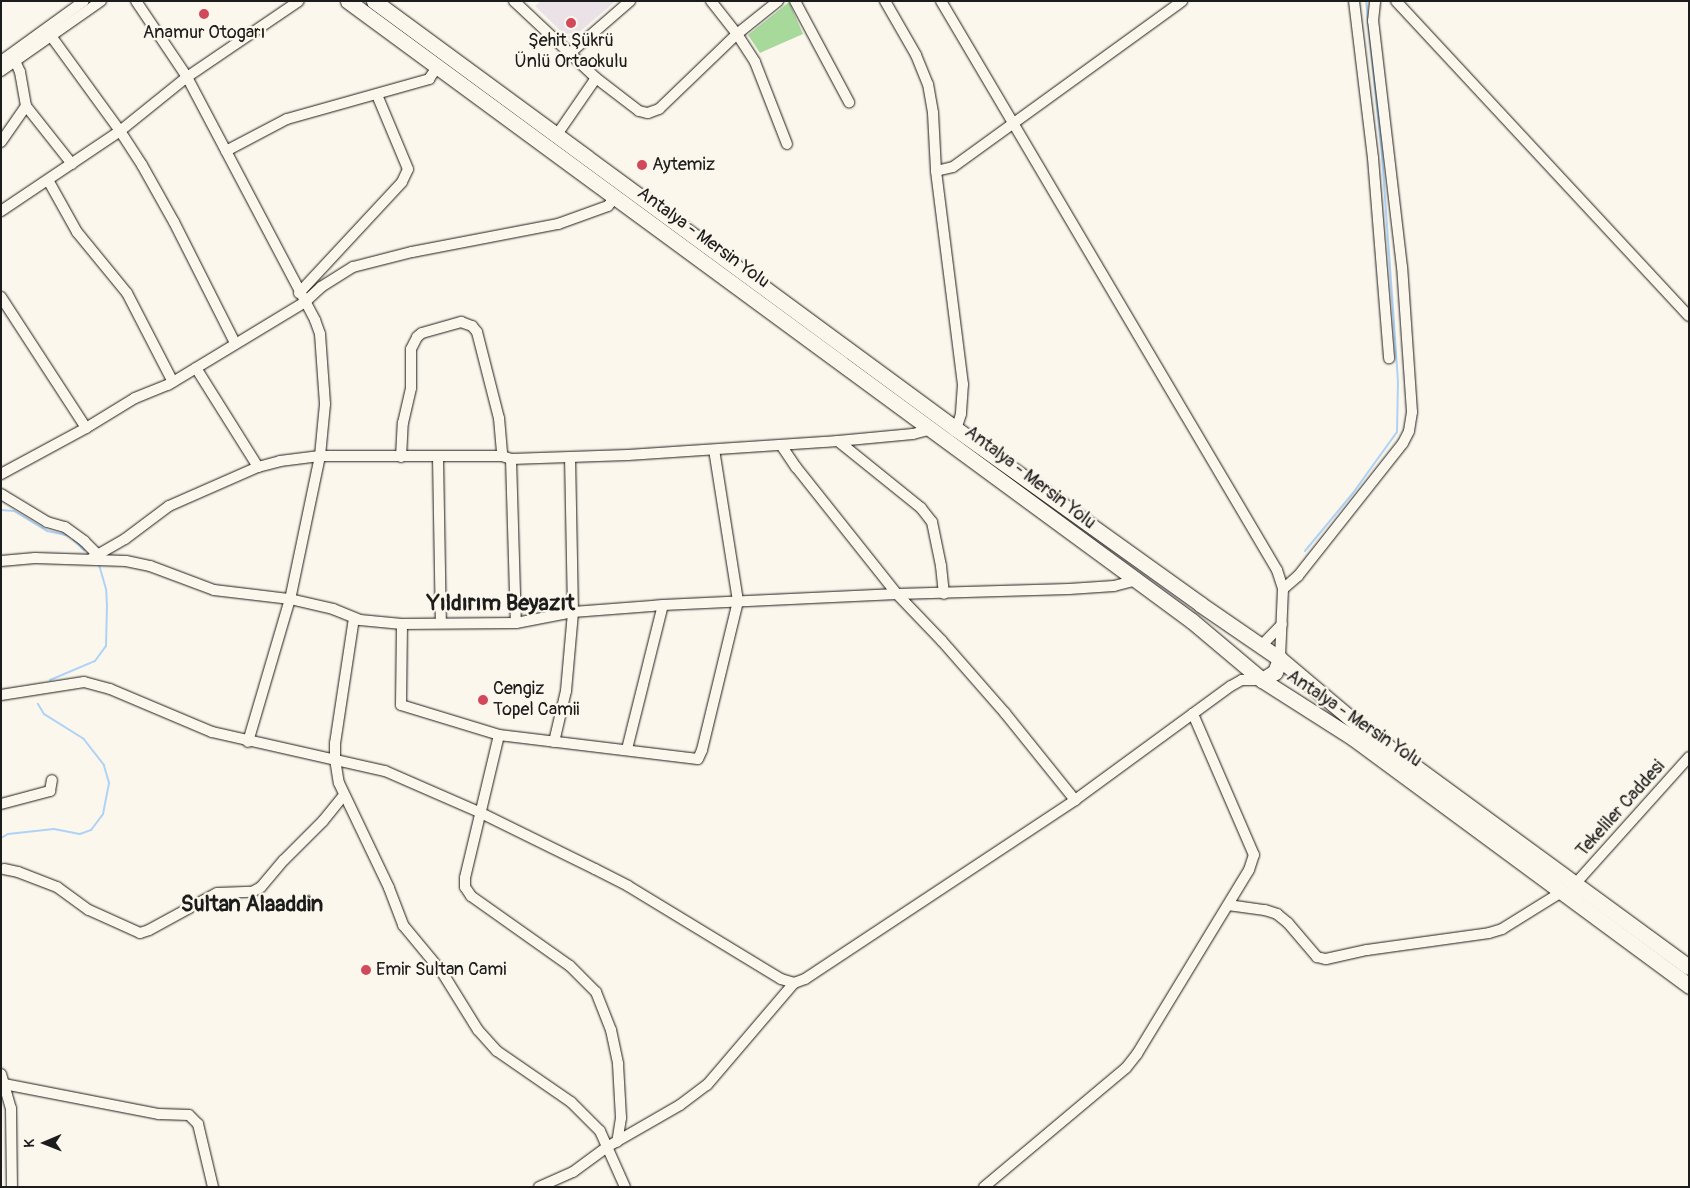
<!DOCTYPE html>
<html>
<head>
<meta charset="utf-8">
<style>
	body { margin:0 }
	#map { position:relative; width:1690px; height:1188px; overflow:hidden; background:#fbf7ec; font-family:Pangolin,sans-serif }
	div>[style] { position:absolute }
	[style*='--x'] { left:calc(var(--x)*1px); top:calc(var(--y)*1px); width:calc(var(--w)*1px); rotate:calc(var(--a)*1deg) }
	.built>* { inset:0; background:#ebe2e8 }
	.green>* { inset:0; background:#a7d99b }
	.stream>* { height:2px; margin:-1px; padding:0 1px; transform-origin:1px; border-radius:1px; background:#aed3f7 }
	.roads { filter:drop-shadow(0 0 1px #1c1c1c) drop-shadow(0 0 1px #1c1c1c) }
	.minor>* { height:10px; margin:-5px; padding:0 5px; transform-origin:5px; border-radius:5px; background:#fbf7ec }
	.highway>* { height:15px; margin:-7.5px; padding:0 7.5px; transform-origin:7.5px; border-radius:7.5px; background:#fbf7ec }
	.dots>* { width:14px; height:14px; translate:-50% -50%; box-sizing:border-box; border:2px solid #fbf7ec; border-radius:50% }
	span { translate:-50% -50%; white-space:nowrap; text-align:center; line-height:1.15; -webkit-text-stroke:4.5px #fbf7ec; paint-order:stroke }
	.poi-label { font-size:18px; color:#1c1c1c }
	.left { translate:0 -50%; text-align:left }
	.street-label { font-size:18px; color:#1c1c1c }
	.district-label { font-size:22px; color:#1c1c1c; font-weight:700 }
	.frame { position:absolute; inset:0; border:2px solid #1c1c1c; pointer-events:none }
	.north { position:absolute; left:20px; top:1118px; width:50px; height:50px; -webkit-text-stroke:4px #fbf7ec; paint-order:stroke; rotate:269deg; font-size:14px; font-weight:700; line-height:20px; text-align:center; color:#1c1c1c }
	.north::after { content:''; display:block; margin:auto; width:18px; height:22px; background:#1c1c1c; clip-path:polygon(50% 0,100% 100%,50% 72%,0 100%) }
</style>
</head>
<body>
<div id="map">
	<div class="built">
		<i style="clip-path:polygon(541px 1px,616px 1px,570px 40px,535px 6px)"></i>
	</div>
	<div class="green">
		<i style="clip-path:polygon(789px 2px,803px 34px,760px 53px,748px 35px)"></i>
	</div>
	<div class="stream">
		<i style="--x:1;--y:510;--w:13;--a:4"></i>
		<i style="--x:14;--y:511;--w:39;--a:31"></i>
		<i style="--x:47;--y:531;--w:24;--a:12"></i>
		<i style="--x:73;--y:539;--w:16;--a:45"></i>
		<i style="--x:1305;--y:551;--w:75;--a:-50.4"></i>
		<i style="--x:1353;--y:493;--w:75;--a:-54.2"></i>
		<i style="--x:1397;--y:432;--w:50;--a:-88.9"></i>
		<i style="--x:1398;--y:382;--w:59;--a:-93.9"></i>
		<i style="--x:1394;--y:323;--w:168;--a:-94.1"></i>
		<i style="--x:1382;--y:155;--w:155;--a:-95.9"></i>
		<i style="--x:50;--y:680;--w:49;--a:-22.9"></i>
		<i style="--x:95;--y:661;--w:19;--a:-54"></i>
		<i style="--x:106;--y:646;--w:40;--a:-88.6"></i>
		<i style="--x:107;--y:606;--w:17;--a:-93"></i>
		<i style="--x:106;--y:589;--w:25;--a:-106"></i>
		<i style="--x:1;--y:838;--w:8;--a:-30"></i>
		<i style="--x:8;--y:834;--w:46;--a:-6.2"></i>
		<i style="--x:54;--y:829;--w:26;--a:11"></i>
		<i style="--x:80;--y:834;--w:12;--a:-20"></i>
		<i style="--x:91;--y:830;--w:20;--a:-53"></i>
		<i style="--x:103;--y:814;--w:32;--a:-79"></i>
		<i style="--x:109;--y:783;--w:19;--a:-106"></i>
		<i style="--x:104;--y:765;--w:33;--a:-128"></i>
		<i style="--x:84;--y:739;--w:47;--a:-148"></i>
		<i style="--x:44;--y:714;--w:12;--a:-121"></i>
	</div>
	<div class="roads">
		<div class="minor">
			<i style="--x:136;--y:1;--w:92;--a:56.1"></i>
			<i style="--x:187;--y:77;--w:275;--a:62.2"></i>
			<i style="--x:315;--y:320;--w:15;--a:70"></i>
			<i style="--x:320;--y:334;--w:70;--a:85.9"></i>
			<i style="--x:325;--y:404;--w:52;--a:95.5"></i>
			<i style="--x:320;--y:456;--w:146;--a:101.8"></i>
			<i style="--x:290;--y:599;--w:149;--a:106.4"></i>
			<i style="--x:514;--y:1;--w:112;--a:43.2"></i>
			<i style="--x:596;--y:78;--w:54;--a:37.5"></i>
			<i style="--x:639;--y:111;--w:9;--a:13"></i>
			<i style="--x:648;--y:113;--w:12;--a:-20"></i>
			<i style="--x:659;--y:109;--w:108;--a:-43.9"></i>
			<i style="--x:737;--y:34;--w:53;--a:-38.8"></i>
			<i style="--x:711;--y:1;--w:42;--a:51.8"></i>
			<i style="--x:737;--y:34;--w:33;--a:57"></i>
			<i style="--x:755;--y:62;--w:88;--a:68.7"></i>
			<i style="--x:795;--y:1;--w:115;--a:61.9"></i>
			<i style="--x:885;--y:1;--w:62;--a:60.1"></i>
			<i style="--x:916;--y:55;--w:31;--a:68"></i>
			<i style="--x:928;--y:84;--w:29;--a:80"></i>
			<i style="--x:933;--y:113;--w:58;--a:87"></i>
			<i style="--x:936;--y:171;--w:215;--a:82.8"></i>
			<i style="--x:963;--y:384;--w:30;--a:94"></i>
			<i style="--x:961;--y:414;--w:16;--a:108"></i>
			<i style="--x:941;--y:1;--w:661;--a:59.44"></i>
			<i style="--x:1277;--y:570;--w:20;--a:72"></i>
			<i style="--x:1283;--y:589;--w:70;--a:92.5"></i>
			<i style="--x:1354;--y:1;--w:158;--a:83.1"></i>
			<i style="--x:1373;--y:158;--w:201;--a:85.4"></i>
			<i style="--x:1396;--y:1;--w:430;--a:47.1"></i>
			<i style="--x:51;--y:36;--w:117;--a:54"></i>
			<i style="--x:120;--y:131;--w:40;--a:57.1"></i>
			<i style="--x:142;--y:165;--w:65;--a:60.7"></i>
			<i style="--x:174;--y:222;--w:136;--a:63.2"></i>
			<i style="--x:569;--y:54;--w:81;--a:-41"></i>
			<i style="--x:1;--y:61;--w:102;--a:-35.9"></i>
			<i style="--x:1;--y:71;--w:122;--a:-35"></i>
			<i style="--x:26;--y:106;--w:74;--a:51.6"></i>
			<i style="--x:556;--y:136;--w:70;--a:-55.4"></i>
			<i style="--x:1;--y:142;--w:44;--a:-55.2"></i>
			<i style="--x:26;--y:106;--w:35;--a:-100"></i>
			<i style="--x:20;--y:72;--w:12;--a:-114"></i>
			<i style="--x:226;--y:151;--w:69;--a:-27.7"></i>
			<i style="--x:287;--y:119;--w:148;--a:-15.7"></i>
			<i style="--x:429;--y:79;--w:14;--a:-56"></i>
			<i style="--x:936;--y:171;--w:17;--a:-13"></i>
			<i style="--x:953;--y:167;--w:283;--a:-35.9"></i>
			<i style="--x:48;--y:180;--w:60;--a:60.9"></i>
			<i style="--x:77;--y:232;--w:79;--a:50.7"></i>
			<i style="--x:127;--y:293;--w:100;--a:62.7"></i>
			<i style="--x:1;--y:211;--w:143;--a:-33.9"></i>
			<i style="--x:120;--y:131;--w:86;--a:-38.9"></i>
			<i style="--x:187;--y:77;--w:135;--a:-34.2"></i>
			<i style="--x:299;--y:293;--w:151;--a:-47.1"></i>
			<i style="--x:402;--y:182;--w:14;--a:-65"></i>
			<i style="--x:408;--y:169;--w:80;--a:-112.7"></i>
			<i style="--x:1;--y:297;--w:156;--a:57"></i>
			<i style="--x:196;--y:368;--w:117;--a:57.9"></i>
			<i style="--x:838;--y:441;--w:107;--a:38.9"></i>
			<i style="--x:921;--y:508;--w:18;--a:52"></i>
			<i style="--x:932;--y:522;--w:45;--a:78.4"></i>
			<i style="--x:941;--y:566;--w:28;--a:84"></i>
			<i style="--x:781;--y:445;--w:27;--a:56"></i>
			<i style="--x:796;--y:467;--w:162;--a:51.5"></i>
			<i style="--x:897;--y:594;--w:65;--a:46.2"></i>
			<i style="--x:942;--y:641;--w:96;--a:48.8"></i>
			<i style="--x:1005;--y:713;--w:112;--a:51.2"></i>
			<i style="--x:401;--y:457;--w:34;--a:-87"></i>
			<i style="--x:403;--y:423;--w:36;--a:-77"></i>
			<i style="--x:411;--y:388;--w:39;--a:-90"></i>
			<i style="--x:411;--y:349;--w:13;--a:-63"></i>
			<i style="--x:417;--y:337;--w:6;--a:-39"></i>
			<i style="--x:422;--y:333;--w:41;--a:-15.8"></i>
			<i style="--x:461;--y:322;--w:12;--a:20"></i>
			<i style="--x:472;--y:326;--w:8;--a:50"></i>
			<i style="--x:477;--y:332;--w:89;--a:75.7"></i>
			<i style="--x:499;--y:418;--w:38;--a:85"></i>
			<i style="--x:438;--y:457;--w:166;--a:89"></i>
			<i style="--x:511;--y:459;--w:164;--a:88.3"></i>
			<i style="--x:1;--y:474;--w:97;--a:-28.4"></i>
			<i style="--x:86;--y:428;--w:57;--a:-31.5"></i>
			<i style="--x:135;--y:398;--w:35;--a:-22"></i>
			<i style="--x:168;--y:385;--w:160;--a:-31.2"></i>
			<i style="--x:305;--y:302;--w:22;--a:-43"></i>
			<i style="--x:321;--y:287;--w:38;--a:-32"></i>
			<i style="--x:353;--y:267;--w:61;--a:-14.3"></i>
			<i style="--x:412;--y:252;--w:149;--a:-10.9"></i>
			<i style="--x:558;--y:224;--w:53;--a:-19.8"></i>
			<i style="--x:608;--y:206;--w:11;--a:-52"></i>
			<i style="--x:1;--y:494;--w:54;--a:31.3"></i>
			<i style="--x:47;--y:522;--w:19;--a:16"></i>
			<i style="--x:65;--y:527;--w:24;--a:36"></i>
			<i style="--x:84;--y:541;--w:20;--a:45"></i>
			<i style="--x:92;--y:558;--w:38;--a:-30"></i>
			<i style="--x:125;--y:539;--w:55;--a:-36.9"></i>
			<i style="--x:169;--y:506;--w:97;--a:-23.7"></i>
			<i style="--x:258;--y:467;--w:23;--a:-15"></i>
			<i style="--x:280;--y:461;--w:40;--a:-7.1"></i>
			<i style="--x:320;--y:456;--w:182;--a:0"></i>
			<i style="--x:502;--y:456;--w:9;--a:18"></i>
			<i style="--x:511;--y:459;--w:117;--a:-2"></i>
			<i style="--x:628;--y:455;--w:210;--a:-3.8"></i>
			<i style="--x:838;--y:441;--w:75;--a:-5.3"></i>
			<i style="--x:913;--y:434;--w:20;--a:-15"></i>
			<i style="--x:1;--y:561;--w:34;--a:-5"></i>
			<i style="--x:35;--y:558;--w:91;--a:1.9"></i>
			<i style="--x:126;--y:561;--w:25;--a:12"></i>
			<i style="--x:150;--y:566;--w:68;--a:20.6"></i>
			<i style="--x:214;--y:590;--w:77;--a:6.8"></i>
			<i style="--x:290;--y:599;--w:44;--a:13.1"></i>
			<i style="--x:333;--y:609;--w:29;--a:22"></i>
			<i style="--x:360;--y:620;--w:42;--a:5.4"></i>
			<i style="--x:402;--y:624;--w:114;--a:-0.5"></i>
			<i style="--x:516;--y:623;--w:58;--a:-10.9"></i>
			<i style="--x:573;--y:612;--w:90;--a:-4.4"></i>
			<i style="--x:663;--y:605;--w:234;--a:-2.7"></i>
			<i style="--x:897;--y:594;--w:172;--a:-1.7"></i>
			<i style="--x:1069;--y:589;--w:45;--a:-3.8"></i>
			<i style="--x:1114;--y:586;--w:23;--a:-15"></i>
			<i style="--x:1283;--y:589;--w:20;--a:-41"></i>
			<i style="--x:1298;--y:576;--w:169;--a:-51.7"></i>
			<i style="--x:1403;--y:443;--w:13;--a:-63"></i>
			<i style="--x:1409;--y:431;--w:19;--a:-81"></i>
			<i style="--x:1412;--y:412;--w:145;--a:-93.9"></i>
			<i style="--x:1402;--y:267;--w:248;--a:-96.7"></i>
			<i style="--x:1373;--y:21;--w:20;--a:-84"></i>
			<i style="--x:354;--y:618;--w:126;--a:98.6"></i>
			<i style="--x:335;--y:743;--w:16;--a:90"></i>
			<i style="--x:335;--y:759;--w:24;--a:81"></i>
			<i style="--x:339;--y:783;--w:116;--a:64.5"></i>
			<i style="--x:389;--y:888;--w:40;--a:69"></i>
			<i style="--x:403;--y:925;--w:61;--a:50.3"></i>
			<i style="--x:442;--y:972;--w:68;--a:58.2"></i>
			<i style="--x:478;--y:1030;--w:28;--a:48"></i>
			<i style="--x:497;--y:1051;--w:90;--a:34.6"></i>
			<i style="--x:571;--y:1102;--w:41;--a:45"></i>
			<i style="--x:600;--y:1131;--w:61;--a:65.9"></i>
			<i style="--x:402;--y:624;--w:81;--a:90.7"></i>
			<i style="--x:401;--y:705;--w:102;--a:17"></i>
			<i style="--x:499;--y:735;--w:200;--a:6.9"></i>
			<i style="--x:698;--y:759;--w:10;--a:-66"></i>
			<i style="--x:702;--y:750;--w:153;--a:-76.4"></i>
			<i style="--x:738;--y:601;--w:153;--a:-99"></i>
			<i style="--x:1261;--y:646;--w:30;--a:-46"></i>
			<i style="--x:1;--y:695;--w:84;--a:-8.9"></i>
			<i style="--x:84;--y:682;--w:27;--a:15"></i>
			<i style="--x:110;--y:689;--w:111;--a:22.9"></i>
			<i style="--x:212;--y:732;--w:177;--a:12.7"></i>
			<i style="--x:385;--y:771;--w:105;--a:23.6"></i>
			<i style="--x:481;--y:813;--w:127;--a:26.2"></i>
			<i style="--x:595;--y:869;--w:37;--a:27"></i>
			<i style="--x:628;--y:886;--w:179;--a:31.3"></i>
			<i style="--x:781;--y:979;--w:14;--a:17"></i>
			<i style="--x:794;--y:983;--w:12;--a:-20"></i>
			<i style="--x:805;--y:979;--w:324;--a:-33.5"></i>
			<i style="--x:1075;--y:800;--w:193;--a:-36.2"></i>
			<i style="--x:1231;--y:686;--w:13;--a:-29"></i>
			<i style="--x:1242;--y:680;--w:19;--a:0"></i>
			<i style="--x:499;--y:735;--w:147;--a:103.4"></i>
			<i style="--x:465;--y:878;--w:9;--a:90"></i>
			<i style="--x:465;--y:887;--w:11;--a:56"></i>
			<i style="--x:471;--y:896;--w:121;--a:35.3"></i>
			<i style="--x:570;--y:966;--w:37;--a:45"></i>
			<i style="--x:596;--y:992;--w:41;--a:68.5"></i>
			<i style="--x:611;--y:1030;--w:35;--a:78"></i>
			<i style="--x:618;--y:1064;--w:54;--a:86.8"></i>
			<i style="--x:621;--y:1118;--w:24;--a:99"></i>
			<i style="--x:554;--y:742;--w:52;--a:-76.8"></i>
			<i style="--x:566;--y:691;--w:79;--a:-84.9"></i>
			<i style="--x:573;--y:612;--w:155;--a:-91.1"></i>
			<i style="--x:627;--y:749;--w:148;--a:-76"></i>
			<i style="--x:1;--y:804;--w:51;--a:-14.9"></i>
			<i style="--x:50;--y:791;--w:11;--a:-80"></i>
			<i style="--x:4;--y:869;--w:14;--a:12"></i>
			<i style="--x:18;--y:872;--w:42;--a:21"></i>
			<i style="--x:57;--y:887;--w:39;--a:36"></i>
			<i style="--x:89;--y:910;--w:56;--a:24.3"></i>
			<i style="--x:140;--y:933;--w:9;--a:-18"></i>
			<i style="--x:149;--y:930;--w:77;--a:-28.6"></i>
			<i style="--x:217;--y:893;--w:35;--a:-2"></i>
			<i style="--x:252;--y:892;--w:10;--a:-29"></i>
			<i style="--x:261;--y:887;--w:35;--a:-50"></i>
			<i style="--x:284;--y:860;--w:55;--a:-45"></i>
			<i style="--x:323;--y:821;--w:33;--a:-51"></i>
			<i style="--x:1576;--y:883;--w:169;--a:-48.1"></i>
			<i style="--x:1228;--y:905;--w:37;--a:8"></i>
			<i style="--x:1265;--y:910;--w:13;--a:18"></i>
			<i style="--x:1277;--y:914;--w:14;--a:39"></i>
			<i style="--x:1288;--y:923;--w:45;--a:49.5"></i>
			<i style="--x:1317;--y:957;--w:9;--a:13"></i>
			<i style="--x:1326;--y:959;--w:42;--a:-12.4"></i>
			<i style="--x:1367;--y:950;--w:123;--a:-7.9"></i>
			<i style="--x:1489;--y:933;--w:14;--a:-17"></i>
			<i style="--x:1502;--y:929;--w:72;--a:-31.9"></i>
			<i style="--x:1;--y:1074;--w:35;--a:74"></i>
			<i style="--x:11;--y:1108;--w:79;--a:89.3"></i>
			<i style="--x:4;--y:1084;--w:158;--a:11"></i>
			<i style="--x:159;--y:1114;--w:30;--a:2"></i>
			<i style="--x:189;--y:1115;--w:13;--a:45"></i>
			<i style="--x:198;--y:1124;--w:65;--a:76.6"></i>
			<i style="--x:539;--y:1187;--w:37;--a:-24"></i>
			<i style="--x:573;--y:1172;--w:42;--a:-36.3"></i>
			<i style="--x:607;--y:1147;--w:84;--a:-29.9"></i>
			<i style="--x:680;--y:1105;--w:34;--a:-37"></i>
			<i style="--x:707;--y:1085;--w:134;--a:-49.5"></i>
			<i style="--x:984;--y:1187;--w:185;--a:-40"></i>
			<i style="--x:1126;--y:1068;--w:18;--a:-52"></i>
			<i style="--x:1137;--y:1054;--w:215;--a:-58.7"></i>
			<i style="--x:1249;--y:870;--w:16;--a:-72"></i>
			<i style="--x:1254;--y:855;--w:154;--a:-113.4"></i>
		</div>
		<div class="highway">
			<i style="--x:348;--y:1;--w:1047;--a:36.3"></i>
			<i style="--x:1192;--y:621;--w:92;--a:40.1"></i>
			<i style="--x:1262;--y:680;--w:108;--a:32.5"></i>
			<i style="--x:1353;--y:738;--w:418;--a:36.4"></i>
			<i style="--x:374;--y:1;--w:722;--a:36.33"></i>
			<i style="--x:956;--y:429;--w:300;--a:35.6"></i>
			<i style="--x:1200;--y:604;--w:97;--a:34.5"></i>
			<i style="--x:1280;--y:659;--w:102;--a:40.2"></i>
			<i style="--x:1358;--y:725;--w:410;--a:36.2"></i>
			<i style="--x:1262;--y:680;--w:15;--a:-32"></i>
			<i style="--x:1275;--y:672;--w:14;--a:-69"></i>
		</div>
	</div>
	<div class="dots">
		<i style="left:204px;top:14px;background:#d1495b"></i>
		<i style="left:571px;top:23px;background:#d1495b"></i>
		<i style="left:642px;top:165px;background:#d1495b"></i>
		<i style="left:483px;top:700px;background:#d1495b"></i>
		<i style="left:366px;top:970px;background:#d1495b"></i>
	</div>
	<div class="poi-label">
		<span style="left:204px;top:33px">Anamur Otogarı</span>
		<span style="left:571px;top:52px">Şehit Şükrü<br>Ünlü Ortaokulu</span>
		<span class="left" style="left:652px;top:165px">Aytemiz</span>
		<span class="left" style="left:493px;top:700px">Cengiz<br>Topel Camii</span>
		<span class="left" style="left:376px;top:970px">Emir Sultan Cami</span>
	</div>
	<div class="street-label">
		<span style="left:703px;top:238px;rotate:36deg">Antalya - Mersin Yolu</span>
		<span style="left:1030px;top:478px;rotate:37deg">Antalya - Mersin Yolu</span>
		<span style="left:1354px;top:719px;rotate:34deg">Antalya - Mersin Yolu</span>
		<span style="left:1621px;top:809px;rotate:-48deg">Tekeliler Caddesi</span>
	</div>
	<div class="district-label">
		<span style="left:501px;top:604px">Yıldırım Beyazıt</span>
		<span style="left:252px;top:905px">Sultan Alaaddin</span>
	</div>
	<div class="frame"></div>
	<div class="north">K</div>
</div>
</body>
</html>
